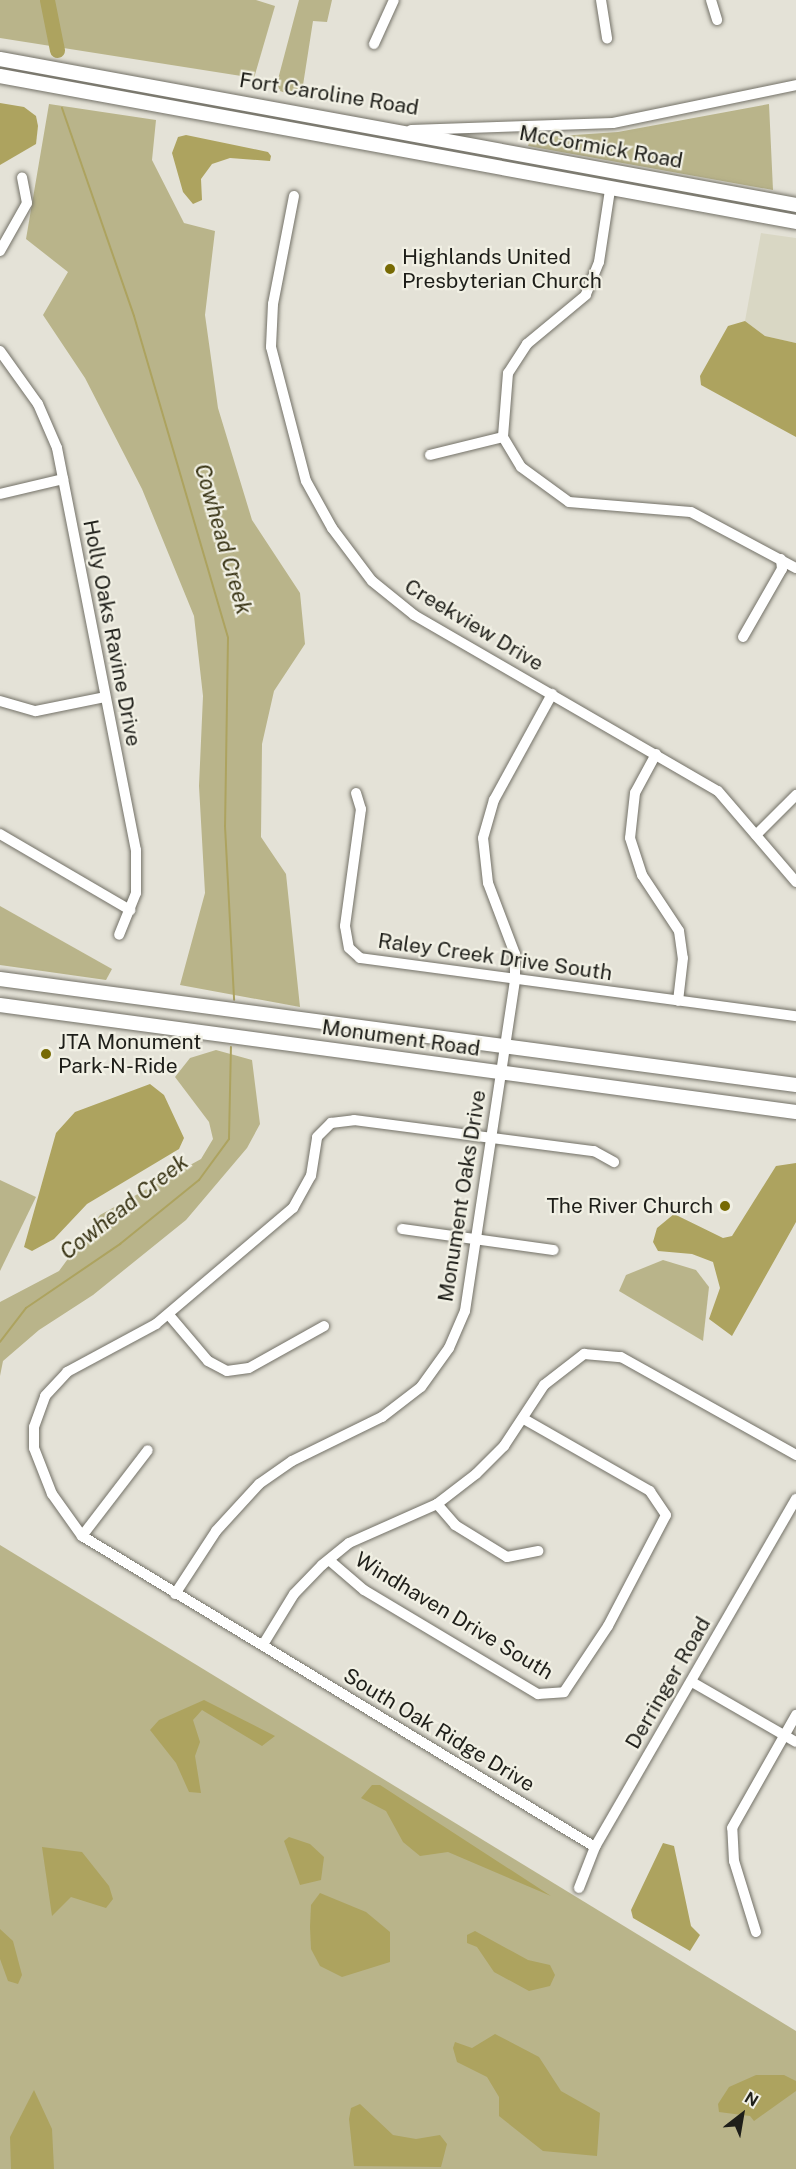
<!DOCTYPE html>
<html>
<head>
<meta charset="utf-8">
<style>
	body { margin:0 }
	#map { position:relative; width:796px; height:2169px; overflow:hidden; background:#e4e2d7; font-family:"Public Sans",sans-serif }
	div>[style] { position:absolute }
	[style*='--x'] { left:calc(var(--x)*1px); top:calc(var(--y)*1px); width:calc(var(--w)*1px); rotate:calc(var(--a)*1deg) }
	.built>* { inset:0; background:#d9d7c4 }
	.green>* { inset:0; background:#b9b48a }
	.water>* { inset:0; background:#ada35f }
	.stream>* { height:2px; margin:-1px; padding:0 1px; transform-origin:1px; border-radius:1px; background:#ada35f }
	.river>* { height:15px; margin:-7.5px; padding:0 7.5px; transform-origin:7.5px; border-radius:7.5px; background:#ada35f }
	.roads { filter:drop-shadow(0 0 2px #737167) drop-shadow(0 0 2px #737167) }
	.minor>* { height:10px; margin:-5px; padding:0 5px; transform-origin:5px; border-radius:5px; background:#fff }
	.major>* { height:14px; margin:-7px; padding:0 7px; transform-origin:7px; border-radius:7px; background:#fff }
	.dots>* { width:16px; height:16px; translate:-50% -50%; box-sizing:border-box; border:3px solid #f1f0e4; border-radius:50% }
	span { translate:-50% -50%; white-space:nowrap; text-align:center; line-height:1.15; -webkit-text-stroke:4.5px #f1f0e4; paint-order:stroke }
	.street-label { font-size:21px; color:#1e1e19 }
	.poi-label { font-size:21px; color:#1e1e19 }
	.left { translate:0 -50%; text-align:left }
	.right { translate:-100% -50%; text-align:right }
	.water-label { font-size:22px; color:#383314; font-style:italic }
	.north { position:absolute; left:712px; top:2085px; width:60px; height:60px; -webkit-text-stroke:4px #f1f0e4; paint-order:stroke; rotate:31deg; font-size:16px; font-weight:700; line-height:24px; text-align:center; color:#1e1e19 }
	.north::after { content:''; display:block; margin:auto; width:21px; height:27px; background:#1e1e19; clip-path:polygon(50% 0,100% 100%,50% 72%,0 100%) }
</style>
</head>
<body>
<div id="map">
	<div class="built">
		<i style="clip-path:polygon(761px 233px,796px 238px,796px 343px,765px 336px,745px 321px)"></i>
	</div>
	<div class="green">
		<i style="clip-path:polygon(0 0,256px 0,275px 6px,254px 78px,0 38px)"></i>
		<i style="clip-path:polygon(299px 0,332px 0,327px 22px,313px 21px,301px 98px,280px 91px,277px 83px)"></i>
		<i style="clip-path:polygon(49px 104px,156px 120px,152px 160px,184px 223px,215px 231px,205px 315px,218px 408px,252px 520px,300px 593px,305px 644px,274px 691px,262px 744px,261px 837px,286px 874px,300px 1007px,180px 985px,205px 893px,199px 786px,203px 696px,194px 616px,142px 489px,85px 378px,43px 315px,68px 272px,26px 239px)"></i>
		<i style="clip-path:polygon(769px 104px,773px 190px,528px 146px,531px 138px,618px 132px)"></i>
		<i style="clip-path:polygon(0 906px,112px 969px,106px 980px,0 965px)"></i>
		<i style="clip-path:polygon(216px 1050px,252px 1060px,260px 1124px,247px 1148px,186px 1220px,93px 1295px,39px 1330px,3px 1361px,0 1376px,0 1302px,59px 1271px,100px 1215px,201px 1159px,213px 1139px,209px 1122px,175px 1077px,190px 1058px)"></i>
		<i style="clip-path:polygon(0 1180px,36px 1197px,0 1271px)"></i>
		<i style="clip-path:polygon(663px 1260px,696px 1270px,709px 1287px,703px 1341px,619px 1291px,626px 1275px)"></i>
		<i style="clip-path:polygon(0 1545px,796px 2031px,796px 2169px,0 2169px)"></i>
	</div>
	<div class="water">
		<i style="clip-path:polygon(0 103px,24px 107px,36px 116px,38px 126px,36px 144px,0 165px)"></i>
		<i style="clip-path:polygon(186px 135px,268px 152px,271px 156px,270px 161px,230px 158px,212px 164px,201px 179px,202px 200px,193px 204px,183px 192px,172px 153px,178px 137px)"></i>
		<i style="clip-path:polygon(745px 321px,765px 336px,796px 343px,796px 437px,701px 385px,700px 376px,728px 326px)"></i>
		<i style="clip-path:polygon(150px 1084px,164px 1095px,184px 1138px,179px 1149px,87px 1204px,54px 1239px,32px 1251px,24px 1247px,56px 1133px,75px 1112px)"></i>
		<i style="clip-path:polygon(796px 1163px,796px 1222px,732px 1336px,709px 1319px,720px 1288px,713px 1262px,692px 1254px,658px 1251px,653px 1242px,657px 1228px,674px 1214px,723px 1238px,732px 1236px,776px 1166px)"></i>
		<i style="clip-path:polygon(204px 1700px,275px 1736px,262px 1746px,202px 1710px,193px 1720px,200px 1742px,195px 1756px,201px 1793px,189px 1792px,176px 1763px,150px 1730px,159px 1720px)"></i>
		<i style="clip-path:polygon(372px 1785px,380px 1785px,551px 1896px,448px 1852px,420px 1856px,403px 1842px,386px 1811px,361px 1798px)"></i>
		<i style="clip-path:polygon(289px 1837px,310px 1844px,324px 1857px,321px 1880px,300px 1885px,284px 1841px)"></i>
		<i style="clip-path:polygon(663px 1843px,674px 1846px,691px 1926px,700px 1935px,690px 1951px,633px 1918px,631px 1910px)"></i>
		<i style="clip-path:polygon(42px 1847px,82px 1852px,109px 1886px,113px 1899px,106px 1908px,71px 1897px,52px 1916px)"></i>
		<i style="clip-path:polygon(320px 1893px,366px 1912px,390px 1932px,390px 1962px,342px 1977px,320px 1966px,311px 1949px,310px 1927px,311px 1905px)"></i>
		<i style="clip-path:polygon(0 1929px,13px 1941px,22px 1975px,18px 1984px,8px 1981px,0 1959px)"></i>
		<i style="clip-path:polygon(475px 1931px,528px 1960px,550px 1965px,555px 1975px,550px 1986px,529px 1991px,494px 1972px,477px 1947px,467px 1943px,467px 1935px)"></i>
		<i style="clip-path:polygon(495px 2034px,539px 2057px,561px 2091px,600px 2113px,597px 2156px,543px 2151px,499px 2116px,499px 2097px,487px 2077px,457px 2062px,453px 2048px,455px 2042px,472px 2048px)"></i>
		<i style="clip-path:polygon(756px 2075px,784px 2075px,796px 2081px,796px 2091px,754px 2121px,750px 2116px,719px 2112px,718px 2104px,729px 2087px)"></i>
		<i style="clip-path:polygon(34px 2090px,52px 2129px,54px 2169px,11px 2169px,10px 2137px)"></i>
		<i style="clip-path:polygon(360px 2104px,393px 2135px,416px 2139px,440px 2135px,447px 2144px,441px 2167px,354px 2166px,349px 2119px,351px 2108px)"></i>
	</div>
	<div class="stream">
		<i style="--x:62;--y:108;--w:220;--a:70.9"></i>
		<i style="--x:134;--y:316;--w:335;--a:73.7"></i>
		<i style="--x:228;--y:638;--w:188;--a:90.9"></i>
		<i style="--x:225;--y:826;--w:174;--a:87"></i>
		<i style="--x:0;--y:1342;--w:43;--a:-52.6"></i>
		<i style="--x:26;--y:1308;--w:114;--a:-34.2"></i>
		<i style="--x:120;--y:1244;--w:102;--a:-39"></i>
		<i style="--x:199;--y:1180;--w:51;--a:-53.8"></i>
		<i style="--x:229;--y:1139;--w:92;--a:-88.8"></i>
	</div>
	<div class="river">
		<i style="--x:47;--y:0;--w:51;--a:78.7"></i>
	</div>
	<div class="roads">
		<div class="minor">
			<i style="--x:601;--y:0;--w:39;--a:81"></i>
			<i style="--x:711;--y:0;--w:21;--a:73"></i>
			<i style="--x:374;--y:44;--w:48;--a:-65.6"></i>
			<i style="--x:411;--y:130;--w:202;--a:-2"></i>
			<i style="--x:613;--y:123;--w:187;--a:-11.7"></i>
			<i style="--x:610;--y:190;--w:73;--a:98.7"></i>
			<i style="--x:599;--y:262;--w:35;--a:112"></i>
			<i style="--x:586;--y:295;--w:77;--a:140.3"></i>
			<i style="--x:527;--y:344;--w:35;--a:123"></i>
			<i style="--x:508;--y:373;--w:64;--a:94.5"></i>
			<i style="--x:503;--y:437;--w:35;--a:59"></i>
			<i style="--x:521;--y:467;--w:59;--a:36.1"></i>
			<i style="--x:569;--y:502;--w:122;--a:4.7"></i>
			<i style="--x:691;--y:512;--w:119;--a:28.1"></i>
			<i style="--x:294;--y:196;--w:110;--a:101"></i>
			<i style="--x:273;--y:304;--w:43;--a:92.7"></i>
			<i style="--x:271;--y:347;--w:138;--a:75.4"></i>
			<i style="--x:306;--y:481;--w:54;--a:61"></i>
			<i style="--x:332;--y:528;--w:66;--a:53"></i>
			<i style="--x:372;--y:581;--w:54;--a:39"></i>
			<i style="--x:414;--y:615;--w:351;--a:30.1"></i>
			<i style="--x:718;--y:791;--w:120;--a:49.4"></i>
			<i style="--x:0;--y:251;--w:55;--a:-60.6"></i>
			<i style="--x:27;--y:203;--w:26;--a:-101"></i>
			<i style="--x:0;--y:351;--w:65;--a:54.4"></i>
			<i style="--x:38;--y:404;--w:48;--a:66.6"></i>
			<i style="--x:57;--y:448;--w:410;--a:78.9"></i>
			<i style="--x:136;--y:850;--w:43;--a:90"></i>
			<i style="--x:136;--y:893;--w:45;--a:112"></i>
			<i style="--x:430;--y:455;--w:75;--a:-13.9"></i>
			<i style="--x:0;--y:494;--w:65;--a:-13.4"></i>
			<i style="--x:743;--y:637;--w:78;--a:-60.2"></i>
			<i style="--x:782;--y:569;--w:10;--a:-96"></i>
			<i style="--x:0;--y:701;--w:37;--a:16"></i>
			<i style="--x:36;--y:711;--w:70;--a:-11.5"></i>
			<i style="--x:656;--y:754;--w:44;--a:118.3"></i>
			<i style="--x:635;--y:793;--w:45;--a:96.3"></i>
			<i style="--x:630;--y:838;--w:39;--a:72"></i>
			<i style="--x:642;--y:875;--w:67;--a:56.5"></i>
			<i style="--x:679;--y:931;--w:27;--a:82"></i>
			<i style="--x:683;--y:958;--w:43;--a:96.6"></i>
			<i style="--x:356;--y:793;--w:17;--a:73"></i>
			<i style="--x:361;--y:809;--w:118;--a:97.8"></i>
			<i style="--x:345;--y:926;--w:22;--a:80"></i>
			<i style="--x:349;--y:948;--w:15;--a:42"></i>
			<i style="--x:360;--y:958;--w:440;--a:7.6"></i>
			<i style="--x:0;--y:834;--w:151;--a:30.3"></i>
			<i style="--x:756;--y:835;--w:57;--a:-45"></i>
			<i style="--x:402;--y:1229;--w:153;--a:7.9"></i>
			<i style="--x:169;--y:1315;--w:60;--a:49.7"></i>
			<i style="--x:208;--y:1361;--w:21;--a:28"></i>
			<i style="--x:227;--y:1371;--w:22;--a:-8"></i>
			<i style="--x:249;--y:1368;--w:86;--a:-29.2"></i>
			<i style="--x:437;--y:1504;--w:28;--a:49"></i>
			<i style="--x:455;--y:1525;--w:61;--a:31.6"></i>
			<i style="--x:507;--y:1557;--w:32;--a:-11"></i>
			<i style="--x:82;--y:1536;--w:108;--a:-52.5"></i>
			<i style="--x:329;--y:1560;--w:46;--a:40.6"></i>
			<i style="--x:364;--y:1590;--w:203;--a:30.9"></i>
			<i style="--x:538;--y:1694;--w:26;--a:-4"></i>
			<i style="--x:564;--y:1692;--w:79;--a:-56.3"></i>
			<i style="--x:608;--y:1626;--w:125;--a:-62.4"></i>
			<i style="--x:666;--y:1515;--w:29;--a:-124"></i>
			<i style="--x:650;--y:1491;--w:145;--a:-150.3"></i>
			<i style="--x:175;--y:1594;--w:75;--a:-56.9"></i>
			<i style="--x:216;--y:1531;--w:64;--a:-47.5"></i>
			<i style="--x:259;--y:1484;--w:40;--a:-34.9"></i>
			<i style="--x:292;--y:1461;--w:100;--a:-26.1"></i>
			<i style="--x:382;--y:1417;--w:49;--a:-37.6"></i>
			<i style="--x:421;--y:1387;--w:48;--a:-54.3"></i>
			<i style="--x:449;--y:1348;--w:40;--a:-66.6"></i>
			<i style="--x:465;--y:1311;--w:336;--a:-81.4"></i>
			<i style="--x:515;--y:979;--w:25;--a:-90"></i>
			<i style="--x:515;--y:954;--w:76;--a:-110.8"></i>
			<i style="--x:488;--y:883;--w:45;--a:-96.3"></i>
			<i style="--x:483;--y:838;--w:40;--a:-74"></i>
			<i style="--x:494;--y:800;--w:121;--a:-61.3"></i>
			<i style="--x:264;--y:1643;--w:57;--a:-58.5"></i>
			<i style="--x:294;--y:1594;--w:40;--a:-46"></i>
			<i style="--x:322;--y:1565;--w:35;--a:-39"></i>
			<i style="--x:349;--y:1543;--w:96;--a:-23.9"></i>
			<i style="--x:437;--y:1504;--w:49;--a:-37.6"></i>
			<i style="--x:476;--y:1474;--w:40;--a:-45"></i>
			<i style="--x:504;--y:1446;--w:73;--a:-56.7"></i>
			<i style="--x:544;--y:1385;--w:51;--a:-37.8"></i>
			<i style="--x:584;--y:1354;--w:37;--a:5"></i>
			<i style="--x:621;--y:1357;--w:201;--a:29.2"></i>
			<i style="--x:692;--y:1682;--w:120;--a:30"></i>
			<i style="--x:595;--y:1847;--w:600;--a:-148.77"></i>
			<i style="--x:82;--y:1536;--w:52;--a:-125.5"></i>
			<i style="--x:52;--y:1494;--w:49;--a:-111.4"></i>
			<i style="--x:34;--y:1448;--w:21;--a:-90"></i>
			<i style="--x:34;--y:1427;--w:33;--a:-70"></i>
			<i style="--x:45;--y:1396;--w:33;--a:-47"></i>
			<i style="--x:67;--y:1372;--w:101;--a:-28.3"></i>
			<i style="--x:156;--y:1324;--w:180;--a:-40.3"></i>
			<i style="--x:293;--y:1208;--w:37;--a:-61"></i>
			<i style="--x:311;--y:1176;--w:39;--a:-81"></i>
			<i style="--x:317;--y:1137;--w:20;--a:-45"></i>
			<i style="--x:331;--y:1123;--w:23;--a:-7"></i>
			<i style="--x:354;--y:1120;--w:242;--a:7.4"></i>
			<i style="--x:594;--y:1151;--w:23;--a:29"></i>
			<i style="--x:579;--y:1888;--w:44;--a:-68.7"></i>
			<i style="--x:595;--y:1847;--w:402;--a:-60"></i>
			<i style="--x:756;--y:1932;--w:74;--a:-107.2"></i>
			<i style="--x:734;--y:1861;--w:33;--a:-93"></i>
			<i style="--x:732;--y:1828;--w:130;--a:-60.5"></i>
		</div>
		<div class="major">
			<i style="--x:0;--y:59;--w:809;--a:10.39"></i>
			<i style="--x:0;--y:76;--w:809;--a:10.39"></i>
			<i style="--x:0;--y:979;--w:803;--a:7.59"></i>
			<i style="--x:0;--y:1005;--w:803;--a:7.66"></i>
		</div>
	</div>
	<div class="dots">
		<i style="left:390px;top:269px;background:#776a03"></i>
		<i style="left:46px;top:1054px;background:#776a03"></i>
		<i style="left:725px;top:1206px;background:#776a03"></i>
	</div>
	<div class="street-label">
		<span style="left:329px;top:94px;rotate:9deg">Fort Caroline Road</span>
		<span style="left:601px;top:147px;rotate:10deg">McCormick Road</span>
		<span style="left:474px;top:625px;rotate:31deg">Creekview Drive</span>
		<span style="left:112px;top:633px;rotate:79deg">Holly Oaks Ravine Drive</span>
		<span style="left:495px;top:957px;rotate:8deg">Raley Creek Drive South</span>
		<span style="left:401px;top:1038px;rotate:8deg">Monument Road</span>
		<span style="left:462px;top:1196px;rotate:-81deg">Monument Oaks Drive</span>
		<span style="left:454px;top:1616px;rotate:31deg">Windhaven Drive South</span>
		<span style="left:668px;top:1683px;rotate:-60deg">Derringer Road</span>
		<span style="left:439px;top:1730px;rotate:31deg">South Oak Ridge Drive</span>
	</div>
	<div class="poi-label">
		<span class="left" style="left:402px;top:269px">Highlands United<br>Presbyterian Church</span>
		<span class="left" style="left:58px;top:1054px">JTA Monument<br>Park-N-Ride</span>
		<span class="right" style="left:713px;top:1206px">The River Church</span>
	</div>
	<div class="water-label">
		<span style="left:223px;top:539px;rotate:74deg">Cowhead Creek</span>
		<span style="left:124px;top:1207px;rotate:-38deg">Cowhead Creek</span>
	</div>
	<div class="north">N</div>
</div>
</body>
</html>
